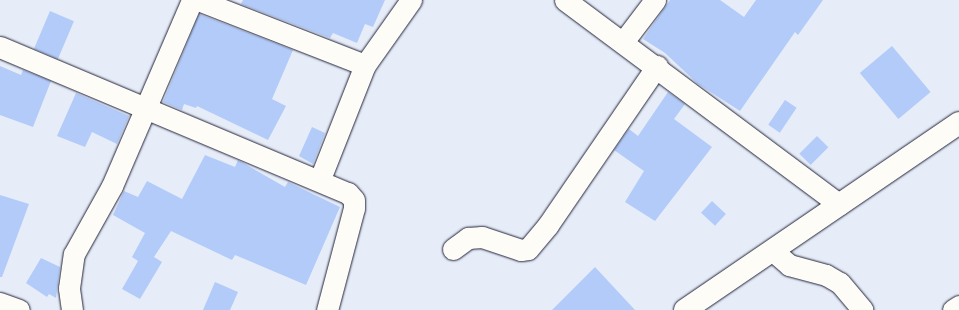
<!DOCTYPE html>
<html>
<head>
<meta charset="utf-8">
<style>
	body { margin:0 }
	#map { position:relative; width:959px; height:310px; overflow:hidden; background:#e6edf8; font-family:"Patrick Hand",sans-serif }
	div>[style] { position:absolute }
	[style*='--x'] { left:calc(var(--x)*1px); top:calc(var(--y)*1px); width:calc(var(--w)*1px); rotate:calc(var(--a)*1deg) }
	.building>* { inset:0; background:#b2cbf9; transform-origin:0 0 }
	.roads { filter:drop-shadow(0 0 1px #22223b) drop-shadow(0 0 1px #22223b) }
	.street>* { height:21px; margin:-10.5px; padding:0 10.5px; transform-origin:10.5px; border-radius:10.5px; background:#fdfcf7 }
	.secondary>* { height:22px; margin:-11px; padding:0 11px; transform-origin:11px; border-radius:11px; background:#fdfcf7 }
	span { translate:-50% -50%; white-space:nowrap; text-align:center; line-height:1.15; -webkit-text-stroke:3px #fdfcf7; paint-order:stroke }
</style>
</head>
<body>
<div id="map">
	<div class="building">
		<i style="clip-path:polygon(243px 0,385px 0,373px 27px,365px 24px,357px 43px,333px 33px,330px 38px,241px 4px)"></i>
		<i style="clip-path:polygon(670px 0,720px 0,744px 17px,756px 0,823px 0,798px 35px,795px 32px,740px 111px,698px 84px,665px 53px,643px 39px)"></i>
		<i style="left:50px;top:11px;width:26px;height:41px;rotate:23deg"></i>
		<i style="clip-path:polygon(199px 14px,293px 50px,272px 99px,286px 106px,268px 140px,197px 106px,196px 108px,184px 104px,182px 110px,163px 102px)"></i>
		<i style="left:892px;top:46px;width:60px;height:42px;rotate:50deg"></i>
		<i style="clip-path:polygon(0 66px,21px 75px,23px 70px,51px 81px,33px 127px,0 115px)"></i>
		<i style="clip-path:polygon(668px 92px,685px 104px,674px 119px,712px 147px,655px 221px,625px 202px,644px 171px,614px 150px,629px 129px,638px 136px)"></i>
		<i style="clip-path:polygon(76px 93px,129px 116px,117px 144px,92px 132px,85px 147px,57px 136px)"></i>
		<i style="left:785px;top:100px;width:14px;height:30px;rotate:34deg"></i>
		<i style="clip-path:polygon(312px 127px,325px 133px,313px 164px,299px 156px)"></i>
		<i style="left:817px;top:136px;width:16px;height:25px;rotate:45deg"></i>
		<i style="clip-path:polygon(205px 155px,235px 167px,238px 160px,285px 187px,288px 182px,340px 207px,306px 285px,235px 255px,232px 260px,171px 231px,154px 257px,162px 262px,140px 299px,122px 289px,138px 261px,132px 257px,145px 233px,113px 215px,124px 191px,138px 197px,147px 181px,182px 199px)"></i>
		<i style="clip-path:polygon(0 195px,29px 204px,2px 277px,0 277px)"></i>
		<i style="left:712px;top:201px;width:19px;height:16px;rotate:43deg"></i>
		<i style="clip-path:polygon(41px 258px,60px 267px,56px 298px,49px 294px,47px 297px,26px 283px)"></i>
		<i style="clip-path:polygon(595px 267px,635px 310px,552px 310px)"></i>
		<i style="clip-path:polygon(215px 282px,238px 292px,230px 310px,203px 310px)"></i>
	</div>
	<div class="roads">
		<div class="street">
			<i style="--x:198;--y:0;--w:179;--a:21.3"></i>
			<i style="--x:565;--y:0;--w:342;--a:36.7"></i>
			<i style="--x:623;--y:42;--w:53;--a:-52.7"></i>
			<i style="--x:0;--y:47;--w:377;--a:22.8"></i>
			<i style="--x:348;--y:193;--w:9;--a:49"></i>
			<i style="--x:354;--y:200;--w:8;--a:90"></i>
			<i style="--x:354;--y:208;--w:106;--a:104.8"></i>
			<i style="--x:320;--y:179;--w:123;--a:-68.5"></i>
			<i style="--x:365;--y:65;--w:80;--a:-54.7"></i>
			<i style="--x:453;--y:249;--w:19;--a:-36"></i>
			<i style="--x:468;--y:238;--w:14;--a:-4"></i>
			<i style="--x:482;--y:237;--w:41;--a:18.4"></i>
			<i style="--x:521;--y:250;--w:7;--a:-8"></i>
			<i style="--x:528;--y:249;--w:31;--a:-50"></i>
			<i style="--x:548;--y:225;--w:193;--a:-55.6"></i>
			<i style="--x:772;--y:250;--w:23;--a:41"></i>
			<i style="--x:789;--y:265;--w:38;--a:15"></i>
			<i style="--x:826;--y:275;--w:16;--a:30"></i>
			<i style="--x:840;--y:283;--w:35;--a:50"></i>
			<i style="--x:0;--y:303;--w:20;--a:20"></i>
			<i style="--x:72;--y:310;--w:22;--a:-98"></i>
			<i style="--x:69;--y:288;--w:34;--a:-82"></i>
			<i style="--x:74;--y:254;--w:78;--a:-60.8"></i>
			<i style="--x:112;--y:186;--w:202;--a:-66.7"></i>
			<i style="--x:953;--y:310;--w:7;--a:-34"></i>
		</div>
		<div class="secondary">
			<i style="--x:685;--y:310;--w:332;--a:-34.3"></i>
		</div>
	</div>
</div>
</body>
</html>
